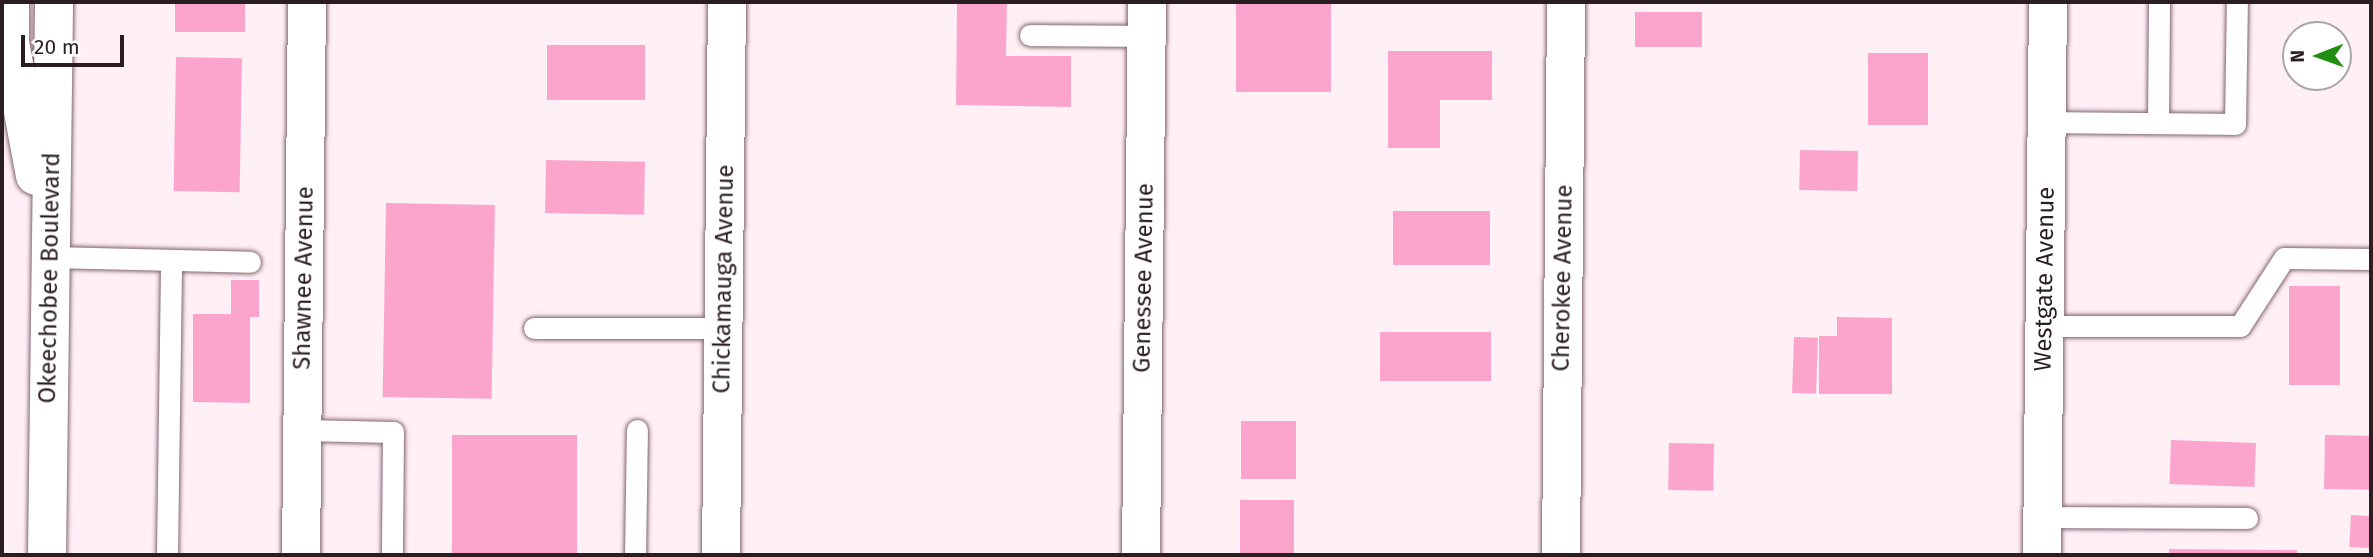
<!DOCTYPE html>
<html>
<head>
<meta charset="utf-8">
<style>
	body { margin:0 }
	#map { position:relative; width:2373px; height:557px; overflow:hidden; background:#fff0f6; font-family:"Fira Sans",sans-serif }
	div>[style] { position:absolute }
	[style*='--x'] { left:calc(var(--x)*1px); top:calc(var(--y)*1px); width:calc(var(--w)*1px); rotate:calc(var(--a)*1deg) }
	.building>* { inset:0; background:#fca5cc; transform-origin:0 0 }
	.roads { filter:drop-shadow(0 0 2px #846472) drop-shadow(0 0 2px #846472) }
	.service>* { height:21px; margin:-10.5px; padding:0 10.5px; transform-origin:10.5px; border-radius:10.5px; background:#fff }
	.minor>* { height:38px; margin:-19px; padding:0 19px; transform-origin:19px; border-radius:19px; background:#fff }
	.tertiary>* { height:38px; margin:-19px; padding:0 19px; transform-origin:19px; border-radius:19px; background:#fff }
	.primary>* { height:38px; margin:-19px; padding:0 19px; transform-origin:19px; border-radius:19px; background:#fff }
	span { translate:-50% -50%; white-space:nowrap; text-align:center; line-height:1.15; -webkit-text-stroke:5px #fff; paint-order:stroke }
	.street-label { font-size:24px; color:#2b1e23 }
	.frame { position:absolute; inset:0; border:4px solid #2b1e23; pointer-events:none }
	.north { position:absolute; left:2282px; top:21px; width:70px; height:70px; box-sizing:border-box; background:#fff; border:2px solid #aaa5a7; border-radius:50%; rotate:269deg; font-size:19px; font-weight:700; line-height:28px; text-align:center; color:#2b1e23 }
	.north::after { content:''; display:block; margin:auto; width:24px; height:32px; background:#218e11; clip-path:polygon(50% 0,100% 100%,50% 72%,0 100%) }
	.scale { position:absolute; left:21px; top:35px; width:103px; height:32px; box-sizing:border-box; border:4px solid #2b1e23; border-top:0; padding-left:9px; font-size:21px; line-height:24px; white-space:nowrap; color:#2b1e23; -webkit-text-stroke:5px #fff; paint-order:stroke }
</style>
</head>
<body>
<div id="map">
	<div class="building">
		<i style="left:175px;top:2px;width:70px;height:30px"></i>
		<i style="left:1236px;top:2px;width:95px;height:90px"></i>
		<i style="clip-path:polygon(957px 4px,1007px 4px,1006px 56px,1071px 56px,1071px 107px,956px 105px)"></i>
		<i style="left:1635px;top:12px;width:67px;height:35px"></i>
		<i style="left:547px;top:45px;width:98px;height:55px"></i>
		<i style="clip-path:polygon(1388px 51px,1492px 51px,1492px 100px,1440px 100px,1440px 148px,1388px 148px)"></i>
		<i style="left:1868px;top:53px;width:60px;height:72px"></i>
		<i style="left:176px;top:57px;width:66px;height:134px;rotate:1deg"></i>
		<i style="left:1800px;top:150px;width:58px;height:40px;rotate:1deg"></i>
		<i style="left:546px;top:160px;width:99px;height:53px;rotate:1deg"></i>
		<i style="left:386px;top:203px;width:109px;height:194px;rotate:1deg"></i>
		<i style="left:1393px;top:211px;width:97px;height:54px"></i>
		<i style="clip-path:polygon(231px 280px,259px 280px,259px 317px,250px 317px,250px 403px,193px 402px,193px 314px,231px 314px)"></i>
		<i style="left:2289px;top:286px;width:51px;height:99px"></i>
		<i style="clip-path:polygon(1837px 317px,1892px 318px,1892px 394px,1819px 394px,1819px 336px,1837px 336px)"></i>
		<i style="left:1380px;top:332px;width:111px;height:49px"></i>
		<i style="left:1794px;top:337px;width:24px;height:56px;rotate:2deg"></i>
		<i style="left:1241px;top:421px;width:55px;height:58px"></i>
		<i style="left:452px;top:435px;width:125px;height:120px"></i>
		<i style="left:2325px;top:435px;width:46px;height:54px;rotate:1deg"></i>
		<i style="left:2171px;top:440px;width:85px;height:44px;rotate:2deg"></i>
		<i style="left:1669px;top:443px;width:45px;height:47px;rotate:1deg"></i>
		<i style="left:1294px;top:500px;width:55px;height:54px;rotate:90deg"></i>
		<i style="left:2351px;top:515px;width:20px;height:32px;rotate:3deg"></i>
		<i style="clip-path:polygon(2169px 549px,2297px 550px,2297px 555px,2169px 555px)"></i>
	</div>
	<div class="roads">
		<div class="service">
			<i style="--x:1030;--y:35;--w:116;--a:0.5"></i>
			<i style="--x:2047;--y:122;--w:188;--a:0.6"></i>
			<i style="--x:2235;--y:124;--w:122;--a:-89.1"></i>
			<i style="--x:2158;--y:123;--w:121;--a:-89.5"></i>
			<i style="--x:51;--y:257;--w:199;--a:1.4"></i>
			<i style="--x:2044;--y:326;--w:196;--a:0"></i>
			<i style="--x:2240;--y:326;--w:81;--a:-57.1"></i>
			<i style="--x:2284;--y:258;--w:87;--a:0.7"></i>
			<i style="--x:534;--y:328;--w:190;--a:0"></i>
			<i style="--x:302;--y:430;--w:91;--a:1.3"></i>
			<i style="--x:393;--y:432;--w:123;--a:90.5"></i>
			<i style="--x:2043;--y:517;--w:204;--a:0.3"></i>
			<i style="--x:167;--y:555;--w:295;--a:-89.2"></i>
			<i style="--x:635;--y:555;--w:125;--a:-89.1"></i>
		</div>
		<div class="minor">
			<i style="--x:301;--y:555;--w:553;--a:-89.38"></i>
			<i style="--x:721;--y:555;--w:553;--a:-89.38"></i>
			<i style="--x:1141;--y:555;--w:553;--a:-89.38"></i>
			<i style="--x:1561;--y:555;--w:553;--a:-89.48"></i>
		</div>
		<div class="tertiary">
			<i style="--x:2042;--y:555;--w:553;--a:-89.38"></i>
		</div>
		<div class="primary">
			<i style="--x:10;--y:2;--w:40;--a:90"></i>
			<i style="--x:10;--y:42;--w:136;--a:79.4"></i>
			<i style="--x:47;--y:555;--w:553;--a:-89.27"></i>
		</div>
	</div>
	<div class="street-label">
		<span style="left:50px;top:278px;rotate:-89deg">Okeechobee Boulevard</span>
		<span style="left:304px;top:278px;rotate:-89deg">Shawnee Avenue</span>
		<span style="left:1144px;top:278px;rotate:-89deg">Genessee Avenue</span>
		<span style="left:1563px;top:278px;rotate:-89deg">Cherokee Avenue</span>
		<span style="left:724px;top:279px;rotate:-89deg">Chickamauga Avenue</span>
		<span style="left:2045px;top:279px;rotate:-89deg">Westgate Avenue</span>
	</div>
	<div class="frame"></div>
	<div class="north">N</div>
	<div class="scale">20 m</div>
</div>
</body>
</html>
